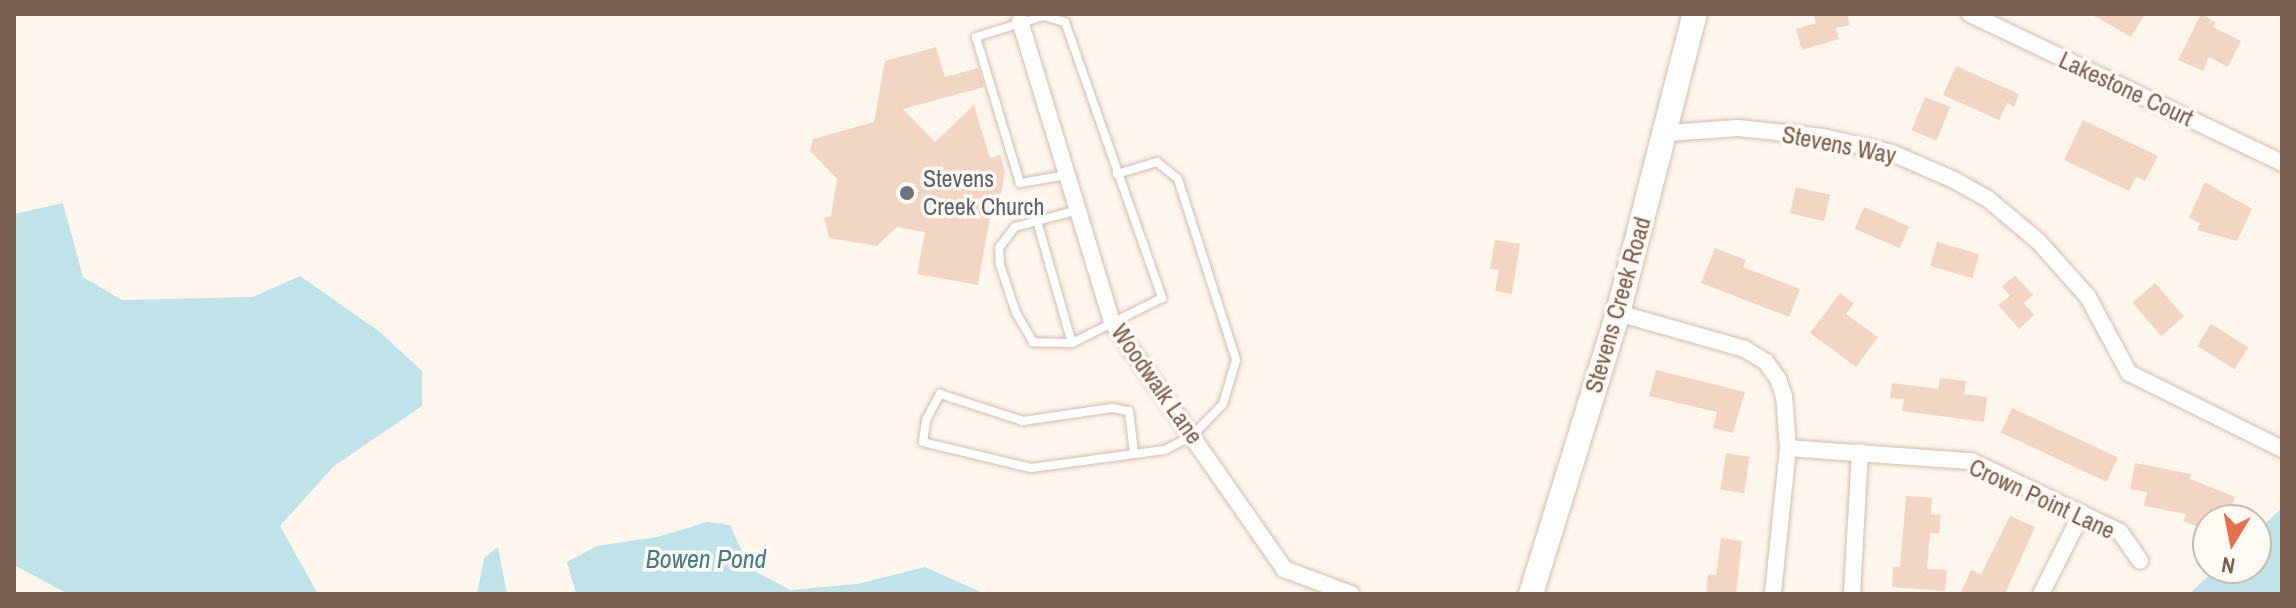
<!DOCTYPE html>
<html>
<head>
<meta charset="utf-8">
<style>
	body { margin:0 }
	#map { position:relative; width:2296px; height:608px; overflow:hidden; background:#fdf6ec; font-family:"Archivo Narrow",sans-serif }
	div>[style] { position:absolute }
	[style*='--x'] { left:calc(var(--x)*1px); top:calc(var(--y)*1px); width:calc(var(--w)*1px); rotate:calc(var(--a)*1deg) }
	.water>* { inset:0; background:#bfe3e8 }
	.building>* { inset:0; background:#f3d5c3; transform-origin:0 0 }
	.roads { filter:drop-shadow(0 0 2px #d1beb0) drop-shadow(0 0 2px #d1beb0) }
	.lane>* { height:8px; margin:-4px; padding:0 4px; transform-origin:4px; border-radius:4px; background:#fff }
	.street>* { height:16px; margin:-8px; padding:0 8px; transform-origin:8px; border-radius:8px; background:#fff }
	.secondary>* { height:24px; margin:-12px; padding:0 12px; transform-origin:12px; border-radius:12px; background:#fff }
	.dots>* { width:22px; height:22px; translate:-50% -50%; box-sizing:border-box; border:4px solid #fffaf3; border-radius:50% }
	span { translate:-50% -50%; white-space:nowrap; text-align:center; line-height:1.15; -webkit-text-stroke:7px #fffaf3; paint-order:stroke }
	.street-label { font-size:24px; color:#7a5c4d }
	.worship-label { font-size:24px; color:#5b616d }
	.left { translate:0 -50%; text-align:left }
	.water-label { font-size:26px; color:#437c86; font-style:italic }
	.frame { position:absolute; inset:0; border:16px solid #7a5c4d; pointer-events:none }
	.north { position:absolute; left:2192px; top:504px; width:80px; height:80px; box-sizing:border-box; background:#fffaf3; border:2px solid #cabbb1; border-radius:50%; rotate:190deg; font-size:22px; font-weight:700; line-height:32px; text-align:center; color:#7a5c4d }
	.north::after { content:''; display:block; margin:auto; width:28px; height:36px; background:#e76f51; clip-path:polygon(50% 0,100% 100%,50% 72%,0 100%) }
</style>
</head>
<body>
<div id="map">
	<div class="water">
		<i style="clip-path:polygon(63px 203px,83px 277px,122px 300px,253px 297px,300px 276px,380px 332px,422px 371px,422px 406px,334px 466px,280px 526px,318px 594px,68px 594px,14px 565px,14px 214px)"></i>
		<i style="clip-path:polygon(2282px 508px,2282px 594px,2189px 594px,2217px 568px,2256px 568px,2256px 532px)"></i>
		<i style="clip-path:polygon(707px 522px,730px 525px,750px 569px,791px 590px,857px 584px,925px 567px,985px 594px,576px 594px,567px 562px,597px 546px,657px 537px)"></i>
		<i style="clip-path:polygon(498px 547px,507px 594px,477px 594px,484px 558px)"></i>
	</div>
	<div class="building">
		<i style="clip-path:polygon(1813px 14px,1847px 14px,1850px 25px,1836px 28px,1839px 39px,1802px 50px,1796px 29px,1816px 23px)"></i>
		<i style="clip-path:polygon(2091px 14px,2145px 14px,2131px 37px)"></i>
		<i style="clip-path:polygon(2201px 14px,2216px 22px,2213px 27px,2241px 41px,2228px 67px,2209px 57px,2203px 71px,2178px 60px)"></i>
		<i style="clip-path:polygon(936px 47px,945px 77px,978px 68px,984px 87px,903px 109px,935px 142px,974px 105px,990px 158px,1000px 155px,1005px 172px,1001px 194px,994px 195px,978px 285px,917px 274px,925px 232px,897px 227px,877px 246px,829px 238px,824px 218px,831px 216px,837px 179px,810px 151px,813px 139px,874px 122px,885px 61px)"></i>
		<i style="clip-path:polygon(1956px 66px,2019px 94px,2014px 107px,2007px 103px,1999px 120px,1943px 95px)"></i>
		<i style="left:1925px;top:97px;width:27px;height:36px;rotate:22deg"></i>
		<i style="clip-path:polygon(2083px 120px,2158px 156px,2145px 181px,2136px 177px,2129px 191px,2064px 160px)"></i>
		<i style="clip-path:polygon(2205px 182px,2252px 209px,2237px 241px,2197px 230px,2200px 223px,2189px 218px)"></i>
		<i style="left:1796px;top:187px;width:35px;height:27px;rotate:13deg"></i>
		<i style="left:1864px;top:207px;width:49px;height:24px;rotate:23deg"></i>
		<i style="clip-path:polygon(1495px 240px,1520px 244px,1512px 294px,1495px 291px,1499px 270px,1490px 269px)"></i>
		<i style="left:1937px;top:242px;width:44px;height:25px;rotate:16deg"></i>
		<i style="clip-path:polygon(1715px 248px,1746px 260px,1743px 267px,1800px 289px,1789px 317px,1701px 283px)"></i>
		<i style="clip-path:polygon(2015px 275px,2033px 295px,2024px 303px,2034px 315px,2019px 329px,1998px 305px,2010px 296px,2002px 287px)"></i>
		<i style="left:2155px;top:283px;width:44px;height:30px;rotate:49deg"></i>
		<i style="clip-path:polygon(1840px 293px,1854px 303px,1846px 314px,1878px 337px,1856px 367px,1810px 333px)"></i>
		<i style="left:2211px;top:324px;width:44px;height:26px;rotate:32deg"></i>
		<i style="clip-path:polygon(1656px 370px,1745px 392px,1733px 433px,1713px 428px,1717px 412px,1649px 396px)"></i>
		<i style="clip-path:polygon(1940px 378px,1966px 381px,1964px 394px,1987px 397px,1984px 422px,1902px 411px,1904px 399px,1890px 398px,1892px 383px,1938px 389px)"></i>
		<i style="left:2012px;top:408px;width:117px;height:27px;rotate:25deg"></i>
		<i style="left:1726px;top:453px;width:24px;height:37px;rotate:9deg"></i>
		<i style="clip-path:polygon(2135px 463px,2191px 474px,2190px 479px,2235px 497px,2226px 520px,2205px 520px,2202px 528px,2183px 521px,2186px 514px,2144px 506px,2147px 492px,2130px 489px)"></i>
		<i style="clip-path:polygon(1906px 496px,1932px 498px,1931px 514px,1941px 515px,1939px 533px,1930px 533px,1927px 569px,1947px 570px,1945px 591px,1892px 587px,1893px 567px,1900px 567px)"></i>
		<i style="clip-path:polygon(2010px 516px,2035px 527px,2005px 594px,1960px 594px,1971px 570px,1981px 574px)"></i>
		<i style="clip-path:polygon(1721px 538px,1742px 541px,1736px 594px,1706px 594px,1708px 574px,1716px 575px)"></i>
	</div>
	<div class="roads">
		<div class="lane">
			<i style="--x:1117;--y:174;--w:42;--a:-16.7"></i>
			<i style="--x:1157;--y:162;--w:27;--a:39"></i>
			<i style="--x:1178;--y:179;--w:190;--a:72.2"></i>
			<i style="--x:1236;--y:360;--w:46;--a:106.5"></i>
			<i style="--x:1223;--y:404;--w:45;--a:134.1"></i>
			<i style="--x:1192;--y:436;--w:31;--a:153"></i>
			<i style="--x:1164;--y:450;--w:134;--a:172.3"></i>
			<i style="--x:1031;--y:468;--w:111;--a:-166.5"></i>
			<i style="--x:923;--y:442;--w:22;--a:-82"></i>
			<i style="--x:926;--y:420;--w:30;--a:-62"></i>
			<i style="--x:940;--y:394;--w:87;--a:18"></i>
			<i style="--x:1023;--y:421;--w:90;--a:-8.3"></i>
			<i style="--x:1112;--y:408;--w:17;--a:10"></i>
			<i style="--x:1129;--y:411;--w:42;--a:83.2"></i>
			<i style="--x:1067;--y:175;--w:48;--a:170.3"></i>
			<i style="--x:1020;--y:183;--w:152;--a:-106.8"></i>
			<i style="--x:976;--y:37;--w:71;--a:-17.2"></i>
			<i style="--x:1044;--y:16;--w:22;--a:16"></i>
			<i style="--x:1065;--y:22;--w:293;--a:70.6"></i>
			<i style="--x:1162;--y:298;--w:101;--a:153.4"></i>
			<i style="--x:1072;--y:343;--w:39;--a:-179"></i>
			<i style="--x:1033;--y:342;--w:34;--a:-120"></i>
			<i style="--x:1016;--y:313;--w:51;--a:-108.4"></i>
			<i style="--x:1000;--y:265;--w:17;--a:-93"></i>
			<i style="--x:999;--y:248;--w:26;--a:-53"></i>
			<i style="--x:1015;--y:227;--w:65;--a:-15.1"></i>
			<i style="--x:1037;--y:221;--w:127;--a:74"></i>
		</div>
		<div class="street">
			<i style="--x:1970;--y:14;--w:346;--a:25.5"></i>
			<i style="--x:1020;--y:21;--w:315;--a:73"></i>
			<i style="--x:1112;--y:322;--w:301;--a:55.1"></i>
			<i style="--x:1284;--y:569;--w:72;--a:20.5"></i>
			<i style="--x:1668;--y:133;--w:70;--a:-4.1"></i>
			<i style="--x:1738;--y:128;--w:85;--a:6"></i>
			<i style="--x:1823;--y:137;--w:71;--a:13.1"></i>
			<i style="--x:1892;--y:153;--w:68;--a:23.5"></i>
			<i style="--x:1954;--y:180;--w:39;--a:29"></i>
			<i style="--x:1988;--y:199;--w:67;--a:40.1"></i>
			<i style="--x:2039;--y:242;--w:74;--a:48.3"></i>
			<i style="--x:2088;--y:297;--w:86;--a:61.7"></i>
			<i style="--x:2129;--y:373;--w:171;--a:26.4"></i>
			<i style="--x:1618;--y:313;--w:132;--a:15.8"></i>
			<i style="--x:1745;--y:349;--w:25;--a:32"></i>
			<i style="--x:1766;--y:362;--w:21;--a:55"></i>
			<i style="--x:1778;--y:379;--w:18;--a:71"></i>
			<i style="--x:1784;--y:396;--w:52;--a:85.6"></i>
			<i style="--x:1788;--y:448;--w:147;--a:95.9"></i>
			<i style="--x:1788;--y:448;--w:183;--a:4.1"></i>
			<i style="--x:1971;--y:461;--w:165;--a:25.5"></i>
			<i style="--x:2120;--y:532;--w:35;--a:55"></i>
			<i style="--x:1852;--y:594;--w:142;--a:-86.8"></i>
			<i style="--x:2041;--y:594;--w:91;--a:-63.2"></i>
		</div>
		<div class="secondary">
			<i style="--x:1531;--y:594;--w:294;--a:-72.8"></i>
			<i style="--x:1618;--y:313;--w:309;--a:-75.6"></i>
		</div>
	</div>
	<div class="dots">
		<i style="left:907px;top:193px;background:#6b7280"></i>
	</div>
	<div class="street-label">
		<span style="left:2126px;top:89px;rotate:25deg">Lakestone Court</span>
		<span style="left:1839px;top:145px;rotate:11deg">Stevens Way</span>
		<span style="left:1618px;top:305px;rotate:-74deg">Stevens Creek Road</span>
		<span style="left:1157px;top:384px;rotate:55deg">Woodwalk Lane</span>
		<span style="left:2042px;top:499px;rotate:25deg">Crown Point Lane</span>
	</div>
	<div class="worship-label">
		<span class="left" style="left:923px;top:193px">Stevens<br>Creek Church</span>
	</div>
	<div class="water-label">
		<span style="left:706px;top:559px">Bowen Pond</span>
	</div>
	<div class="frame"></div>
	<div class="north">N</div>
</div>
</body>
</html>
